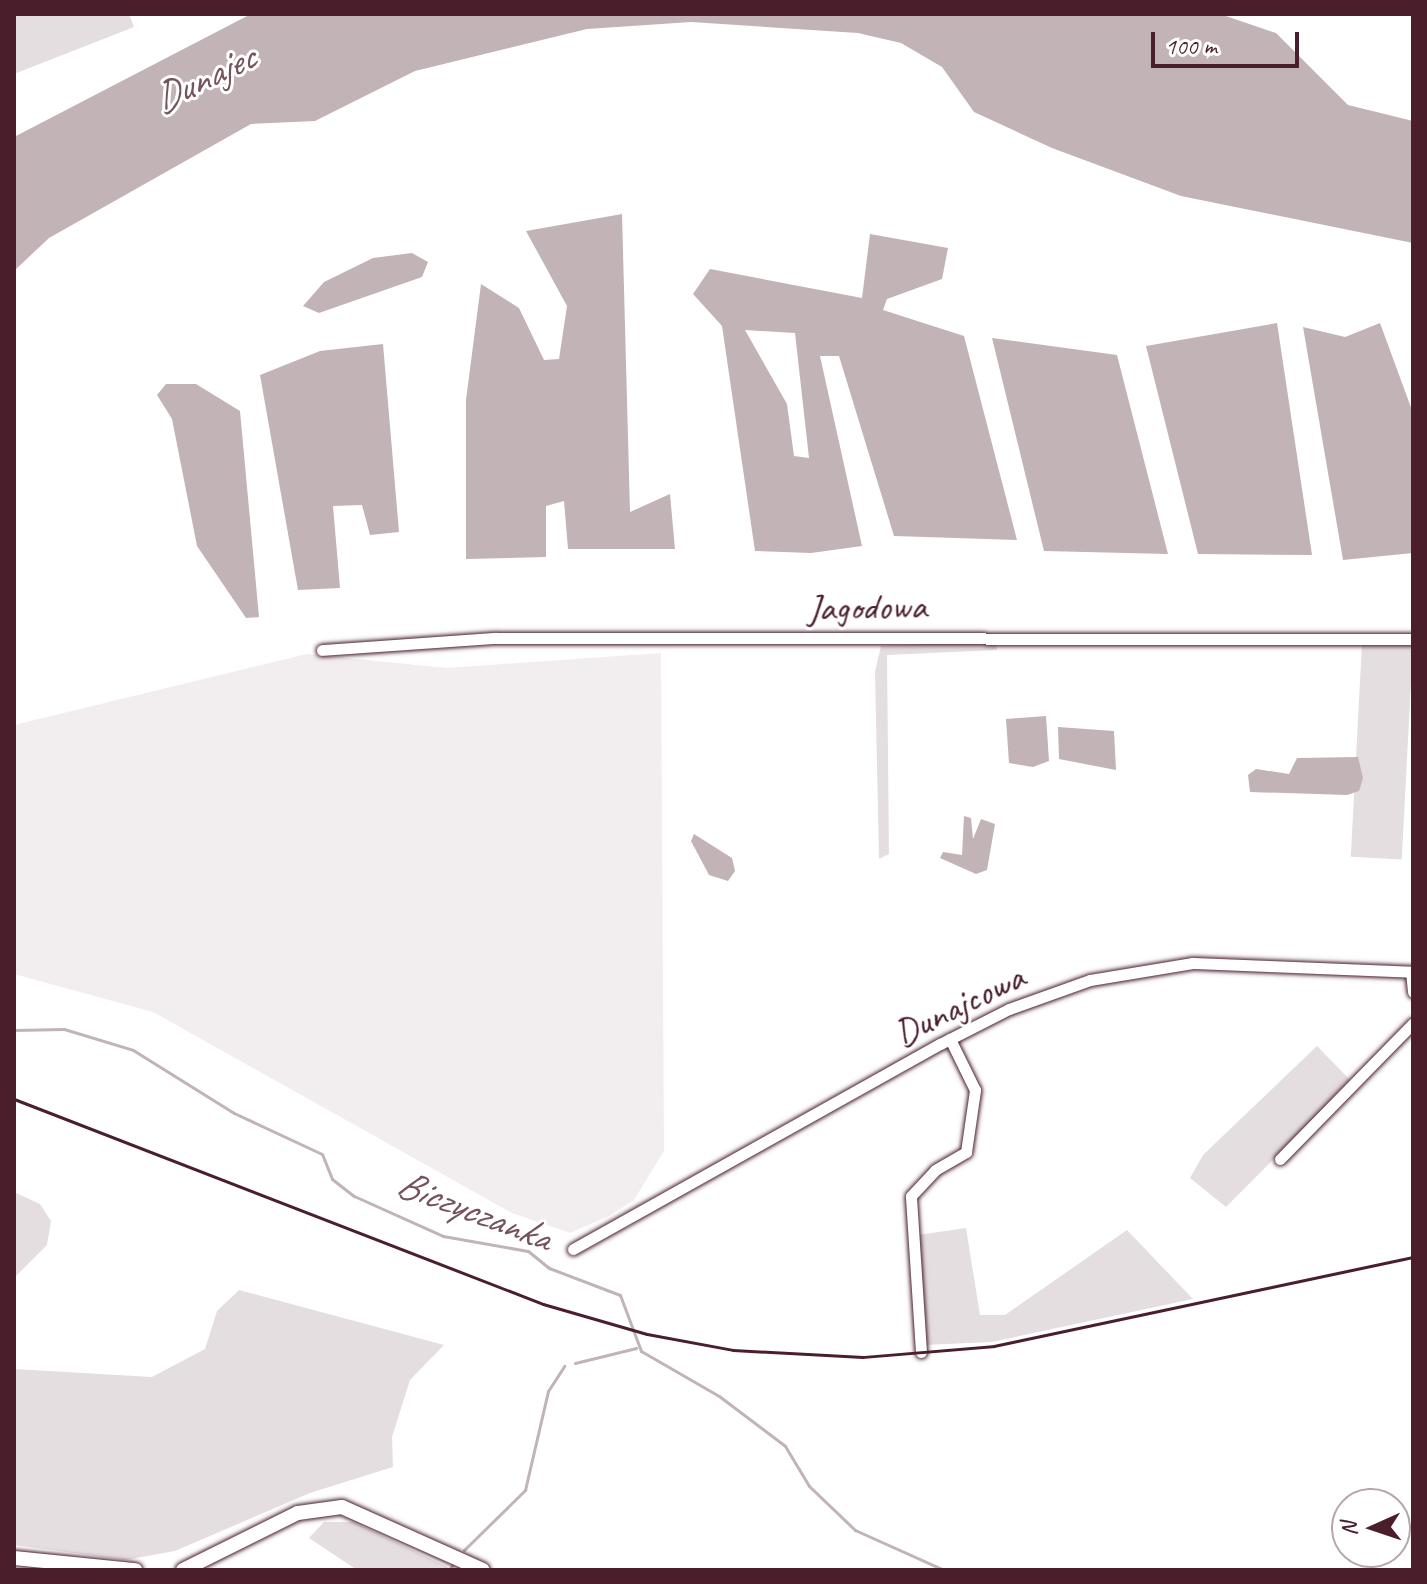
<!DOCTYPE html>
<html>
<head>
<meta charset="utf-8">
<style>
	body { margin:0 }
	#map { position:relative; width:1427px; height:1584px; overflow:hidden; background:#fff; font-family:Caveat,sans-serif }
	div>[style] { position:absolute }
	[style*='--x'] { left:calc(var(--x)*1px); top:calc(var(--y)*1px); width:calc(var(--w)*1px); rotate:calc(var(--a)*1deg) }
	.built>* { inset:0; background:#f2eeef }
	.green>* { inset:0; background:#e5dee0; transform-origin:0 0 }
	.water>* { inset:0; background:#c1b3b6 }
	.stream>* { height:3px; margin:-1.5px; padding:0 1.5px; transform-origin:1.5px; border-radius:1.5px; background:#c1b3b6 }
	.roads { filter:drop-shadow(0 0 2px #4a1f2b) drop-shadow(0 0 2px #4a1f2b) }
	.minor>* { height:11px; margin:-5.5px; padding:0 5.5px; transform-origin:5.5px; border-radius:5.5px; background:#fff }
	.tertiary>* { height:14px; margin:-7px; padding:0 7px; transform-origin:7px; border-radius:7px; background:#fff }
	.rail>* { height:3px; margin:-1.5px; padding:0 1.5px; transform-origin:1.5px; border-radius:1.5px; background:#4a1f2b }
	span { translate:-50% -50%; white-space:nowrap; text-align:center; line-height:1.15; -webkit-text-stroke:6px #fff; paint-order:stroke }
	.street-label { font-size:38px; color:#4a1f2b }
	.water-label { font-size:40px; color:#74535c; font-style:italic }
	.frame { position:absolute; inset:0; border:16px solid #4a1f2b; pointer-events:none }
	.north { position:absolute; left:1331px; top:1488px; width:80px; height:80px; box-sizing:border-box; background:#fff; border:2px solid #b7a5aa; border-radius:50%; rotate:267deg; font-size:22px; font-weight:700; line-height:32px; text-align:center; color:#4a1f2b }
	.north::after { content:''; display:block; margin:auto; width:28px; height:36px; background:#4a1f2b; clip-path:polygon(50% 0,100% 100%,50% 72%,0 100%) }
	.scale { position:absolute; left:1151px; top:32px; width:148px; height:36px; box-sizing:border-box; border:4px solid #4a1f2b; border-top:0; padding-left:10px; font-size:24px; line-height:28px; white-space:nowrap; color:#4a1f2b; -webkit-text-stroke:6px #fff; paint-order:stroke }
</style>
</head>
<body>
<div id="map">
	<div class="built">
		<i style="clip-path:polygon(661px 653px,664px 1151px,634px 1200px,609px 1216px,570px 1233px,512px 1213px,153px 1012px,14px 974px,14px 725px,307px 654px,447px 668px)"></i>
	</div>
	<div class="green">
		<i style="clip-path:polygon(14px 14px,129px 14px,134px 27px,14px 74px)"></i>
		<i style="clip-path:polygon(996px 641px,997px 650px,887px 655px,889px 854px,879px 859px,875px 672px,881px 646px)"></i>
		<i style="left:1362px;top:643px;width:51px;height:214px;rotate:3deg"></i>
		<i style="clip-path:polygon(1317px 1046px,1351px 1081px,1226px 1207px,1190px 1178px,1203px 1155px)"></i>
		<i style="clip-path:polygon(14px 1192px,40px 1204px,51px 1221px,47px 1245px,14px 1278px)"></i>
		<i style="clip-path:polygon(966px 1228px,980px 1315px,1005px 1315px,1127px 1230px,1193px 1299px,992px 1342px,924px 1345px,918px 1235px)"></i>
		<i style="clip-path:polygon(239px 1290px,444px 1345px,410px 1380px,392px 1437px,393px 1467px,310px 1493px,175px 1551px,125px 1560px,14px 1545px,14px 1369px,152px 1377px,205px 1349px,217px 1311px)"></i>
		<i style="clip-path:polygon(324px 1522px,353px 1522px,454px 1570px,357px 1570px,309px 1538px)"></i>
	</div>
	<div class="water">
		<i style="clip-path:polygon(251px 14px,1220px 14px,1276px 33px,1348px 105px,1413px 121px,1413px 243px,1181px 196px,1052px 148px,974px 112px,942px 67px,901px 43px,858px 33px,691px 22px,587px 29px,415px 71px,315px 121px,251px 124px,49px 238px,14px 271px,14px 137px)"></i>
		<i style="clip-path:polygon(622px 214px,630px 512px,670px 494px,675px 549px,568px 549px,564px 501px,546px 506px,546px 557px,466px 559px,466px 400px,481px 284px,519px 308px,544px 360px,559px 359px,567px 306px,526px 231px)"></i>
		<i style="clip-path:polygon(evenodd,870px 234px,948px 248px,942px 279px,887px 299px,883px 310px,964px 336px,1017px 540px,894px 536px,839px 356px,820px 356px,862px 546px,811px 553px,755px 551px,722px 326px,693px 294px,710px 269px,862px 298px,870px 234px,745px 330px,795px 333px,809px 458px,794px 456px,787px 404px,745px 330px)"></i>
		<i style="clip-path:polygon(412px 253px,428px 262px,422px 277px,319px 313px,303px 306px,324px 282px,373px 258px)"></i>
		<i style="clip-path:polygon(1277px 323px,1312px 555px,1198px 554px,1146px 346px)"></i>
		<i style="clip-path:polygon(1380px 323px,1413px 413px,1413px 553px,1343px 560px,1303px 327px,1345px 337px)"></i>
		<i style="clip-path:polygon(992px 338px,1117px 355px,1168px 554px,1044px 551px)"></i>
		<i style="clip-path:polygon(383px 344px,399px 532px,370px 535px,362px 505px,333px 506px,340px 588px,298px 590px,260px 375px,320px 351px)"></i>
		<i style="clip-path:polygon(166px 384px,196px 384px,240px 411px,259px 617px,246px 618px,197px 546px,172px 419px,157px 395px)"></i>
		<i style="clip-path:polygon(1046px 716px,1049px 761px,1033px 767px,1009px 763px,1006px 719px)"></i>
		<i style="clip-path:polygon(1058px 727px,1114px 731px,1116px 770px,1059px 759px)"></i>
		<i style="clip-path:polygon(1358px 757px,1363px 778px,1359px 791px,1347px 795px,1250px 792px,1248px 775px,1256px 769px,1289px 774px,1297px 758px)"></i>
		<i style="clip-path:polygon(964px 816px,971px 818px,973px 839px,981px 819px,995px 824px,987px 870px,976px 874px,940px 858px,943px 852px,962px 855px)"></i>
		<i style="clip-path:polygon(694px 834px,732px 858px,735px 871px,728px 881px,709px 875px,691px 841px)"></i>
	</div>
	<div class="stream">
		<i style="--x:14;--y:1030;--w:50;--a:-1.1"></i>
		<i style="--x:64;--y:1029;--w:72;--a:16.9"></i>
		<i style="--x:133;--y:1050;--w:119;--a:32"></i>
		<i style="--x:234;--y:1113;--w:97;--a:25"></i>
		<i style="--x:322;--y:1154;--w:27;--a:68"></i>
		<i style="--x:332;--y:1179;--w:28;--a:38"></i>
		<i style="--x:354;--y:1196;--w:98;--a:24.2"></i>
		<i style="--x:443;--y:1236;--w:86;--a:10"></i>
		<i style="--x:528;--y:1251;--w:27;--a:39"></i>
		<i style="--x:549;--y:1268;--w:76;--a:20.8"></i>
		<i style="--x:620;--y:1295;--w:60;--a:69.4"></i>
		<i style="--x:641;--y:1351;--w:90;--a:30"></i>
		<i style="--x:719;--y:1396;--w:83;--a:37.1"></i>
		<i style="--x:785;--y:1446;--w:47;--a:59"></i>
		<i style="--x:809;--y:1486;--w:64;--a:43.7"></i>
		<i style="--x:855;--y:1530;--w:98;--a:24.2"></i>
		<i style="--x:575;--y:1363;--w:63;--a:-13.8"></i>
		<i style="--x:464;--y:1550;--w:86;--a:-44.5"></i>
		<i style="--x:525;--y:1490;--w:102;--a:-76.9"></i>
		<i style="--x:548;--y:1391;--w:30;--a:-57"></i>
		<i style="--x:449;--y:1570;--w:7;--a:-56"></i>
	</div>
	<div class="roads">
		<div class="minor">
			<i style="--x:322;--y:650;--w:173;--a:-4"></i>
			<i style="--x:495;--y:638;--w:918;--a:0.06"></i>
			<i style="--x:1411;--y:972;--w:20;--a:84"></i>
			<i style="--x:1280;--y:1159;--w:190;--a:-45.6"></i>
			<i style="--x:573;--y:1249;--w:420;--a:-29.2"></i>
			<i style="--x:940;--y:1044;--w:77;--a:-26.9"></i>
			<i style="--x:1009;--y:1009;--w:86;--a:-19.7"></i>
			<i style="--x:1090;--y:980;--w:104;--a:-9.4"></i>
			<i style="--x:1193;--y:963;--w:220;--a:2.3"></i>
			<i style="--x:921;--y:1352;--w:156;--a:-93.7"></i>
			<i style="--x:911;--y:1196;--w:35;--a:-47"></i>
			<i style="--x:935;--y:1170;--w:36;--a:-30"></i>
			<i style="--x:966;--y:1152;--w:63;--a:-81.7"></i>
			<i style="--x:975;--y:1090;--w:57;--a:-116.1"></i>
		</div>
		<div class="tertiary">
			<i style="--x:14;--y:1558;--w:122;--a:5.7"></i>
			<i style="--x:183;--y:1570;--w:128;--a:-26.4"></i>
			<i style="--x:298;--y:1513;--w:44;--a:-7.8"></i>
			<i style="--x:342;--y:1507;--w:154;--a:24.1"></i>
		</div>
	</div>
	<div class="rail">
		<i style="--x:14;--y:1099;--w:567;--a:21.18"></i>
		<i style="--x:543;--y:1304;--w:108;--a:16.1"></i>
		<i style="--x:647;--y:1334;--w:87;--a:10.5"></i>
		<i style="--x:733;--y:1350;--w:130;--a:3.1"></i>
		<i style="--x:863;--y:1357;--w:131;--a:-4.8"></i>
		<i style="--x:994;--y:1346;--w:428;--a:-12"></i>
	</div>
	<div class="street-label">
		<span style="left:867px;top:607px;rotate:-1deg">Jagodowa</span>
		<span style="left:959px;top:1005px;rotate:-26deg">Dunajcowa</span>
	</div>
	<div class="water-label">
		<span style="left:204px;top:78px;rotate:-26deg">Dunajec</span>
		<span style="left:474px;top:1210px;rotate:21deg">Biczyczanka</span>
	</div>
	<div class="frame"></div>
	<div class="north">N</div>
	<div class="scale">100 m</div>
</div>
</body>
</html>
